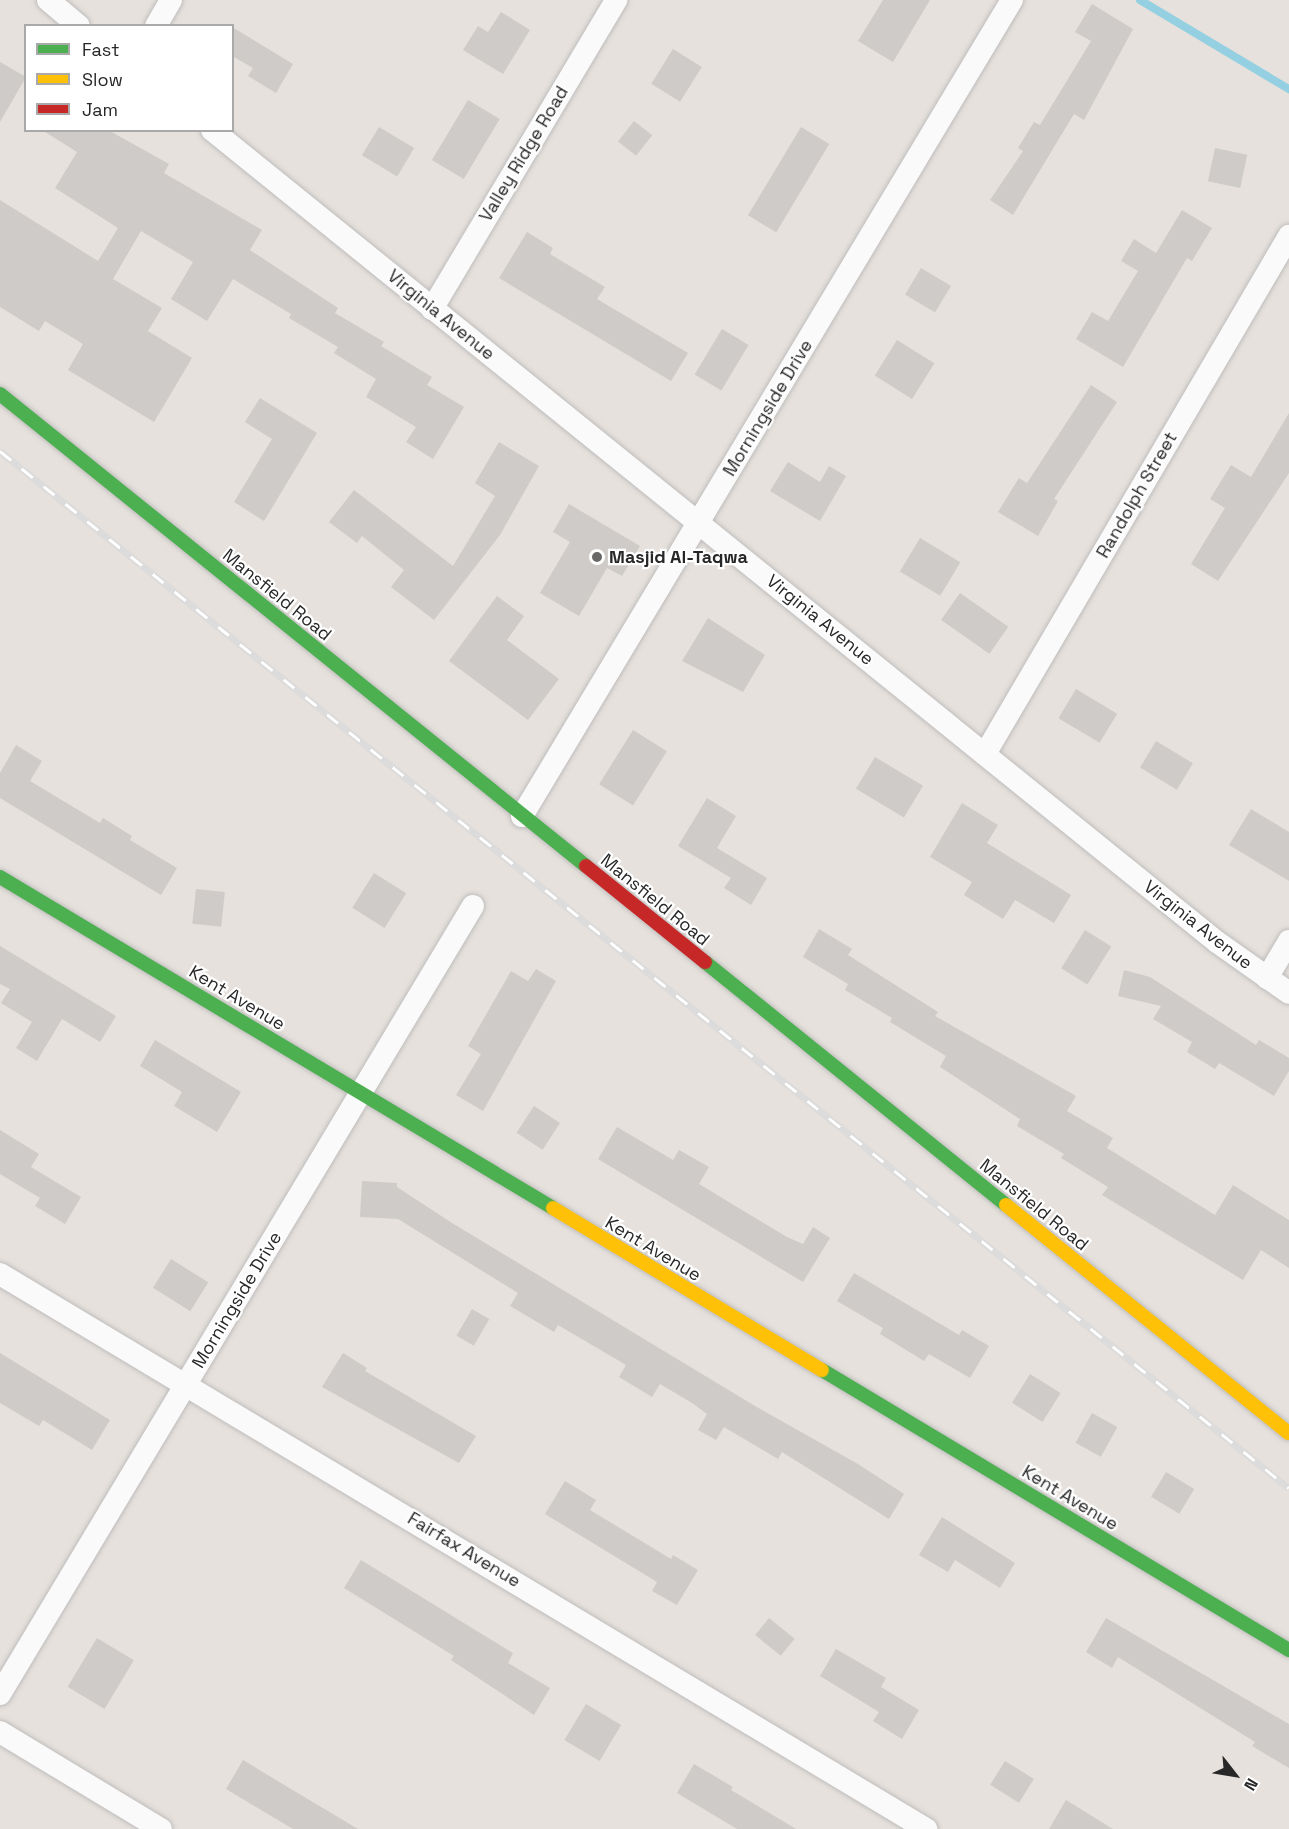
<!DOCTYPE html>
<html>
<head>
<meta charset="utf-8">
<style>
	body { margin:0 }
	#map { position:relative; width:1289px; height:1829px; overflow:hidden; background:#e6e1dc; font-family:"Space Grotesk",sans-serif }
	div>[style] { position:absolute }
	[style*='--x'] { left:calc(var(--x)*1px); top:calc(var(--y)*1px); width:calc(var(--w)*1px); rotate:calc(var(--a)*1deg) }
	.stream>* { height:8px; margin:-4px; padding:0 4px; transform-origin:4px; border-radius:4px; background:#94d0e2 }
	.building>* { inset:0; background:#cecbc8; transform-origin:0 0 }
	.roads { filter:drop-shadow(0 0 2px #bfbdbd) drop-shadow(0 0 2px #bfbdbd) }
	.street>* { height:22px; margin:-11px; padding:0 11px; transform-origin:11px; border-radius:11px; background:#fbfafa }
	.fast>* { height:14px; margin:-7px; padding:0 7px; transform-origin:7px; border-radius:7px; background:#4caf50 }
	.slow>* { height:14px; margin:-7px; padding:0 7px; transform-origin:7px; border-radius:7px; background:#ffc107 }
	.jam>* { height:14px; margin:-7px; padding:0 7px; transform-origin:7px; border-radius:7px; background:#c62828 }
	.rail>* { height:7px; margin-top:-3.5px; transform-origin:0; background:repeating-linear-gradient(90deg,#fff 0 14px,#dcdbdc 0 28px); box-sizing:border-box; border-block:2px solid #dcdbdc }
	.dots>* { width:16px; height:16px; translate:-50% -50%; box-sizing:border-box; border:3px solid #fff; border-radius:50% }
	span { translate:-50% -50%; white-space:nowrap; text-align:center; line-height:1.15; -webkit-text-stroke:4.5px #fff; paint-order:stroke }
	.street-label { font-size:18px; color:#272727 }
	.poi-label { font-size:18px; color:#272727; font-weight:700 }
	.left { translate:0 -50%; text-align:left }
	.legend { position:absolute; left:24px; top:24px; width:210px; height:108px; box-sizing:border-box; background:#fff; border:2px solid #a9a9a9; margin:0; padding:8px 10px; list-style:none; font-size:18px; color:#272727 }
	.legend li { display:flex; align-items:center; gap:12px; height:30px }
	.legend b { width:30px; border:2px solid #a9a9a9 }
	.north { position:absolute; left:1205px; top:1745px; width:60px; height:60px; -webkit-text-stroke:4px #fff; paint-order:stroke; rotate:121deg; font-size:16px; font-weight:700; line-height:24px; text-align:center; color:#272727 }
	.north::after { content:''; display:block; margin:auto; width:21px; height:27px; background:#272727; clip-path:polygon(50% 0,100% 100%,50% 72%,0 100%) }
</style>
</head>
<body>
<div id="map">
	<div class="stream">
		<i style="--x:1140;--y:0;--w:174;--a:30.9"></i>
	</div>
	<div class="building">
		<i style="clip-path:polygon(883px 0,930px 0,893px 62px,858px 41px)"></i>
		<i style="clip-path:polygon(1092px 4px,1133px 29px,1084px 120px,1074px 114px,1013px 215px,990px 200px,1023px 151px,1018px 148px,1034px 122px,1040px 125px,1091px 41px,1075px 32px)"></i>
		<i style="clip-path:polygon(501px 12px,530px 30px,503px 74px,463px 50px,478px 26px,488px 32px)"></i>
		<i style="clip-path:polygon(232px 27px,293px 64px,276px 93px,248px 76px,253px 68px,232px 56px)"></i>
		<i style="left:673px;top:49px;width:34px;height:41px;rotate:32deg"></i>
		<i style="clip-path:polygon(0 62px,26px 77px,0 122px)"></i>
		<i style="left:468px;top:100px;width:37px;height:70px;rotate:31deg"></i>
		<i style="left:634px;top:121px;width:23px;height:26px;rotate:38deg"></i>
		<i style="left:379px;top:127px;width:41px;height:33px;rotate:31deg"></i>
		<i style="left:801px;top:127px;width:33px;height:103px;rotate:31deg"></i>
		<i style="clip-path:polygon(42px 130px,108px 130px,169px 164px,164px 173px,262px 230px,250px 250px,338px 308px,335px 313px,384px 342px,381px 346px,432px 377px,427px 385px,464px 407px,433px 459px,406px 442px,416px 427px,366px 397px,376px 379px,334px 353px,338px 347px,289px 318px,291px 314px,233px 279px,207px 321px,171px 299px,193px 262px,141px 231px,113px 279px,162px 308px,148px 331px,192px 358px,154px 422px,68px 370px,83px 344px,45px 321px,39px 331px,0 307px,0 200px,98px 261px,118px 228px,55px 188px,77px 152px)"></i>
		<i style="left:1215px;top:148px;width:33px;height:34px;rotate:12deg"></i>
		<i style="clip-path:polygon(1182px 210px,1212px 228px,1192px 261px,1187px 258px,1123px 367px,1076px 339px,1092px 312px,1108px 321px,1138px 271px,1121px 261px,1134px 239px,1156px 253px)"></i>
		<i style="clip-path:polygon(527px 232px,553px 248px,550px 254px,605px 287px,597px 299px,688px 353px,671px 381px,499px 278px)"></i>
		<i style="left:921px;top:268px;width:35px;height:31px;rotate:31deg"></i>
		<i style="left:722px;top:329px;width:31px;height:53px;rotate:31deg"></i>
		<i style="left:897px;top:340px;width:44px;height:42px;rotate:32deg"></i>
		<i style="clip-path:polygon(1091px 385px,1117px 402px,1054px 499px,1058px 501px,1038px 536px,998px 512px,1019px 478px,1027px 483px)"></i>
		<i style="clip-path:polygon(260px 398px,317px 433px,264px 521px,234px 502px,272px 439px,245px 422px)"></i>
		<i style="clip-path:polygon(1289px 413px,1289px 473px,1218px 581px,1191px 564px,1225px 508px,1210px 499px,1231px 465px,1251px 477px)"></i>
		<i style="clip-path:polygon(499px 442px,539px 466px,500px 535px,434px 620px,391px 587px,404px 570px,362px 536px,357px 543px,329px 522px,354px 490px,453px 566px,495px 496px,475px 483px)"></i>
		<i style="clip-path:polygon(788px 462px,820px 482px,829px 466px,846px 476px,820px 521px,770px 491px)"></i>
		<i style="clip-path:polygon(569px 504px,640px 546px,622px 576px,607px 568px,579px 616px,540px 593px,570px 542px,553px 532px)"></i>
		<i style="left:920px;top:538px;width:47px;height:39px;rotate:31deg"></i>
		<i style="left:960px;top:593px;width:59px;height:33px;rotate:35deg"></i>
		<i style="clip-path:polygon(497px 596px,524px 616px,507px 640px,559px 679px,528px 720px,449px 661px)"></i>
		<i style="clip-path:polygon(708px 618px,765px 655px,743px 692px,682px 661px)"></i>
		<i style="left:1076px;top:689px;width:48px;height:34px;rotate:31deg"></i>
		<i style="left:633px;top:730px;width:40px;height:64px;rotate:32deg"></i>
		<i style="left:1156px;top:741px;width:43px;height:31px;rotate:31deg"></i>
		<i style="clip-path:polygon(16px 745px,42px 761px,30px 781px,100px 823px,103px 818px,132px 836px,130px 840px,177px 868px,161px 895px,0 798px,0 773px)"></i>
		<i style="left:875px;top:757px;width:56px;height:37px;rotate:31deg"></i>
		<i style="clip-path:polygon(707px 798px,736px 816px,717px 848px,767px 878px,751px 905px,724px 888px,731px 878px,678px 846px)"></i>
		<i style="clip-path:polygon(962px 803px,998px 825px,987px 843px,1071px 895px,1054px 923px,1015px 900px,1003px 919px,964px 895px,972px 882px,930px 857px)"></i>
		<i style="clip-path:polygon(1251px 809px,1289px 832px,1289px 881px,1229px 845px)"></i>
		<i style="left:374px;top:873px;width:38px;height:41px;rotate:32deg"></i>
		<i style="left:196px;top:889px;width:29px;height:35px;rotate:6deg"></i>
		<i style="clip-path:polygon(819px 929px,852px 949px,848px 955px,938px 1012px,935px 1016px,1076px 1096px,1067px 1111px,1113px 1138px,1107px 1148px,1215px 1215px,1233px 1185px,1289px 1220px,1289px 1268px,1261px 1250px,1243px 1280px,1102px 1195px,1108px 1187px,1061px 1158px,1064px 1154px,1017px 1126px,1020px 1119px,940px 1067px,946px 1056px,890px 1022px,892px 1018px,845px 990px,848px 984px,803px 957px)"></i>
		<i style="left:1085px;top:930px;width:31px;height:45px;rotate:32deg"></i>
		<i style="clip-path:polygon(0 946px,116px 1016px,100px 1042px,62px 1019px,37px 1061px,16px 1048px,32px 1022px,1px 1003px,10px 989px,0 984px)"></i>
		<i style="clip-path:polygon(536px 969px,556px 981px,483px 1111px,456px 1095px,481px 1054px,468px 1046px,511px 971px,528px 981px)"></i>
		<i style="clip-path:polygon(1124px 970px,1150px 977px,1256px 1045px,1259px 1040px,1289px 1058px,1289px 1071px,1274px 1096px,1219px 1063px,1215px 1069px,1187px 1052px,1192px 1042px,1153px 1019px,1161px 1006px,1118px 996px)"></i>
		<i style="clip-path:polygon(155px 1040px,241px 1092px,217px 1132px,174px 1106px,182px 1092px,140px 1066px)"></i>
		<i style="left:534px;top:1106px;width:31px;height:32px;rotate:33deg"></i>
		<i style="clip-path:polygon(617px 1127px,673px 1160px,679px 1150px,709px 1167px,699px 1184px,787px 1237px,803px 1244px,813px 1227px,830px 1238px,803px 1282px,598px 1159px)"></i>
		<i style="clip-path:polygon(0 1130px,39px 1154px,31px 1167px,81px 1197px,65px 1224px,35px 1206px,40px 1198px,0 1174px)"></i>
		<i style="clip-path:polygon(362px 1181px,397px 1183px,397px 1187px,452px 1223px,755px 1406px,858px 1464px,904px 1494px,889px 1519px,782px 1452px,778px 1459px,724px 1427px,716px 1440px,698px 1430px,707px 1414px,692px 1403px,660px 1384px,652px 1397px,619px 1377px,626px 1365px,558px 1325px,554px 1332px,510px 1306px,518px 1293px,398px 1219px,360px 1217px)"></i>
		<i style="left:171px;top:1259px;width:44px;height:34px;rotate:32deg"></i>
		<i style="clip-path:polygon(854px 1273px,959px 1335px,962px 1330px,989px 1346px,970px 1378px,929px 1354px,924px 1361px,880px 1334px,883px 1328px,837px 1301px)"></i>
		<i style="left:472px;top:1309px;width:20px;height:31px;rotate:30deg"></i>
		<i style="clip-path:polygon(0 1353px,110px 1420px,92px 1450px,43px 1420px,39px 1426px,0 1403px)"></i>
		<i style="clip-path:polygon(343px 1353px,367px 1368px,365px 1371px,476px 1436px,459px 1463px,322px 1387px)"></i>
		<i style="left:1030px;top:1374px;width:36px;height:34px;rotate:32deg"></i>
		<i style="left:1092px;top:1413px;width:29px;height:34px;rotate:29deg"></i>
		<i style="left:1166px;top:1472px;width:33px;height:29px;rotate:31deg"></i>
		<i style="clip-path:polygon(565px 1481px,596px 1500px,590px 1510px,671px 1559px,673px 1555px,698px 1570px,677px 1605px,652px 1591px,657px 1582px,545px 1514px)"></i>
		<i style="clip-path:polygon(942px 1517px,1015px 1563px,1000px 1588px,955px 1560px,948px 1572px,919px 1555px)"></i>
		<i style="clip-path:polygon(361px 1560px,513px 1653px,508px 1663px,550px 1688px,534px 1715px,451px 1660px,454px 1656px,344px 1588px)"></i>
		<i style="left:769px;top:1618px;width:33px;height:22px;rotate:39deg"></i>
		<i style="clip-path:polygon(1106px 1618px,1289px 1724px,1289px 1768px,1252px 1746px,1255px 1742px,1118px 1657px,1112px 1668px,1086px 1652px)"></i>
		<i style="left:97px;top:1638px;width:43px;height:57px;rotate:31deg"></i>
		<i style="clip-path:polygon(836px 1649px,886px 1678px,881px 1687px,919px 1710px,902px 1739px,873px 1721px,879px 1712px,820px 1676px)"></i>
		<i style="left:586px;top:1704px;width:41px;height:42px;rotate:31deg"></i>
		<i style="clip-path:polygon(243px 1760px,291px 1789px,358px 1829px,293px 1829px,226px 1789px)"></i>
		<i style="left:1005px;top:1761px;width:34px;height:28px;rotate:32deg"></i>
		<i style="clip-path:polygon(694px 1764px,733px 1787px,731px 1790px,796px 1829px,737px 1829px,677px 1793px)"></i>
		<i style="clip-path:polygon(1066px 1800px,1113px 1829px,1049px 1829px)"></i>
	</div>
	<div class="roads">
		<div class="street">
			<i style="--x:48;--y:0;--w:40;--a:40"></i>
			<i style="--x:156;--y:26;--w:30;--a:-60"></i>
			<i style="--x:212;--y:130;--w:1292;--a:38.94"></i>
			<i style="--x:1217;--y:942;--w:88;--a:35.3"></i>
			<i style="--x:432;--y:309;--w:360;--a:-59.2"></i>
			<i style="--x:985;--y:754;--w:601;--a:-59.59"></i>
			<i style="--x:522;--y:816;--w:952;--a:-59.02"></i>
			<i style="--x:1267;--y:978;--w:43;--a:-59.3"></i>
			<i style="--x:0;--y:1274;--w:1080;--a:30.94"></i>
			<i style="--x:0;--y:1694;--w:919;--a:-59.03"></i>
			<i style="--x:0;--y:1732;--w:188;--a:31.1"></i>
		</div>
		<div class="fast">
			<i style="--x:0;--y:394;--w:752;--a:38.85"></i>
			<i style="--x:0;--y:877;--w:644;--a:30.9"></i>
			<i style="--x:705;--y:962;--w:387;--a:38.9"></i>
			<i style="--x:822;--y:1370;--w:545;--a:30.95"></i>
		</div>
		<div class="slow">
			<i style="--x:1006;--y:1205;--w:363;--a:38.9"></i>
			<i style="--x:553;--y:1208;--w:314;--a:31.1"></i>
		</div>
		<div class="jam">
			<i style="--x:586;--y:866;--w:153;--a:38.9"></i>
		</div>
	</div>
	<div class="rail">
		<i style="--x:0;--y:451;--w:1654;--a:38.82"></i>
	</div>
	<div class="dots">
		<i style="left:597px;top:557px;background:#6a6866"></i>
	</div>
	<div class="street-label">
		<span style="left:524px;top:154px;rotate:-59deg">Valley Ridge Road</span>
		<span style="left:441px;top:315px;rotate:39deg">Virginia Avenue</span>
		<span style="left:768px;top:408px;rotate:-59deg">Morningside Drive</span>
		<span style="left:1137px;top:495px;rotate:-60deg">Randolph Street</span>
		<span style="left:277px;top:595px;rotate:39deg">Mansfield Road</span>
		<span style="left:820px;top:620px;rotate:39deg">Virginia Avenue</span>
		<span style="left:655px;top:900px;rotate:39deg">Mansfield Road</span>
		<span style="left:1198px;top:925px;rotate:38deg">Virginia Avenue</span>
		<span style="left:237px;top:998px;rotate:31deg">Kent Avenue</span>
		<span style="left:1034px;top:1205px;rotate:39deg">Mansfield Road</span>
		<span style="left:653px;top:1249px;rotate:31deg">Kent Avenue</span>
		<span style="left:237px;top:1300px;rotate:-59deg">Morningside Drive</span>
		<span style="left:1070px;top:1498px;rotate:31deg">Kent Avenue</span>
		<span style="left:464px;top:1550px;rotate:31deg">Fairfax Avenue</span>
	</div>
	<div class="poi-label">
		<span class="left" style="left:609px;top:557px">Masjid Al-Taqwa</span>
	</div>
	<ul class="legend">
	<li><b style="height:8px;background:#4caf50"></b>Fast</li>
	<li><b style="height:8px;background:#ffc107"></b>Slow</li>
	<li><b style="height:8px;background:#c62828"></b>Jam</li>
	</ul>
	<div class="north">N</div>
</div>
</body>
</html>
